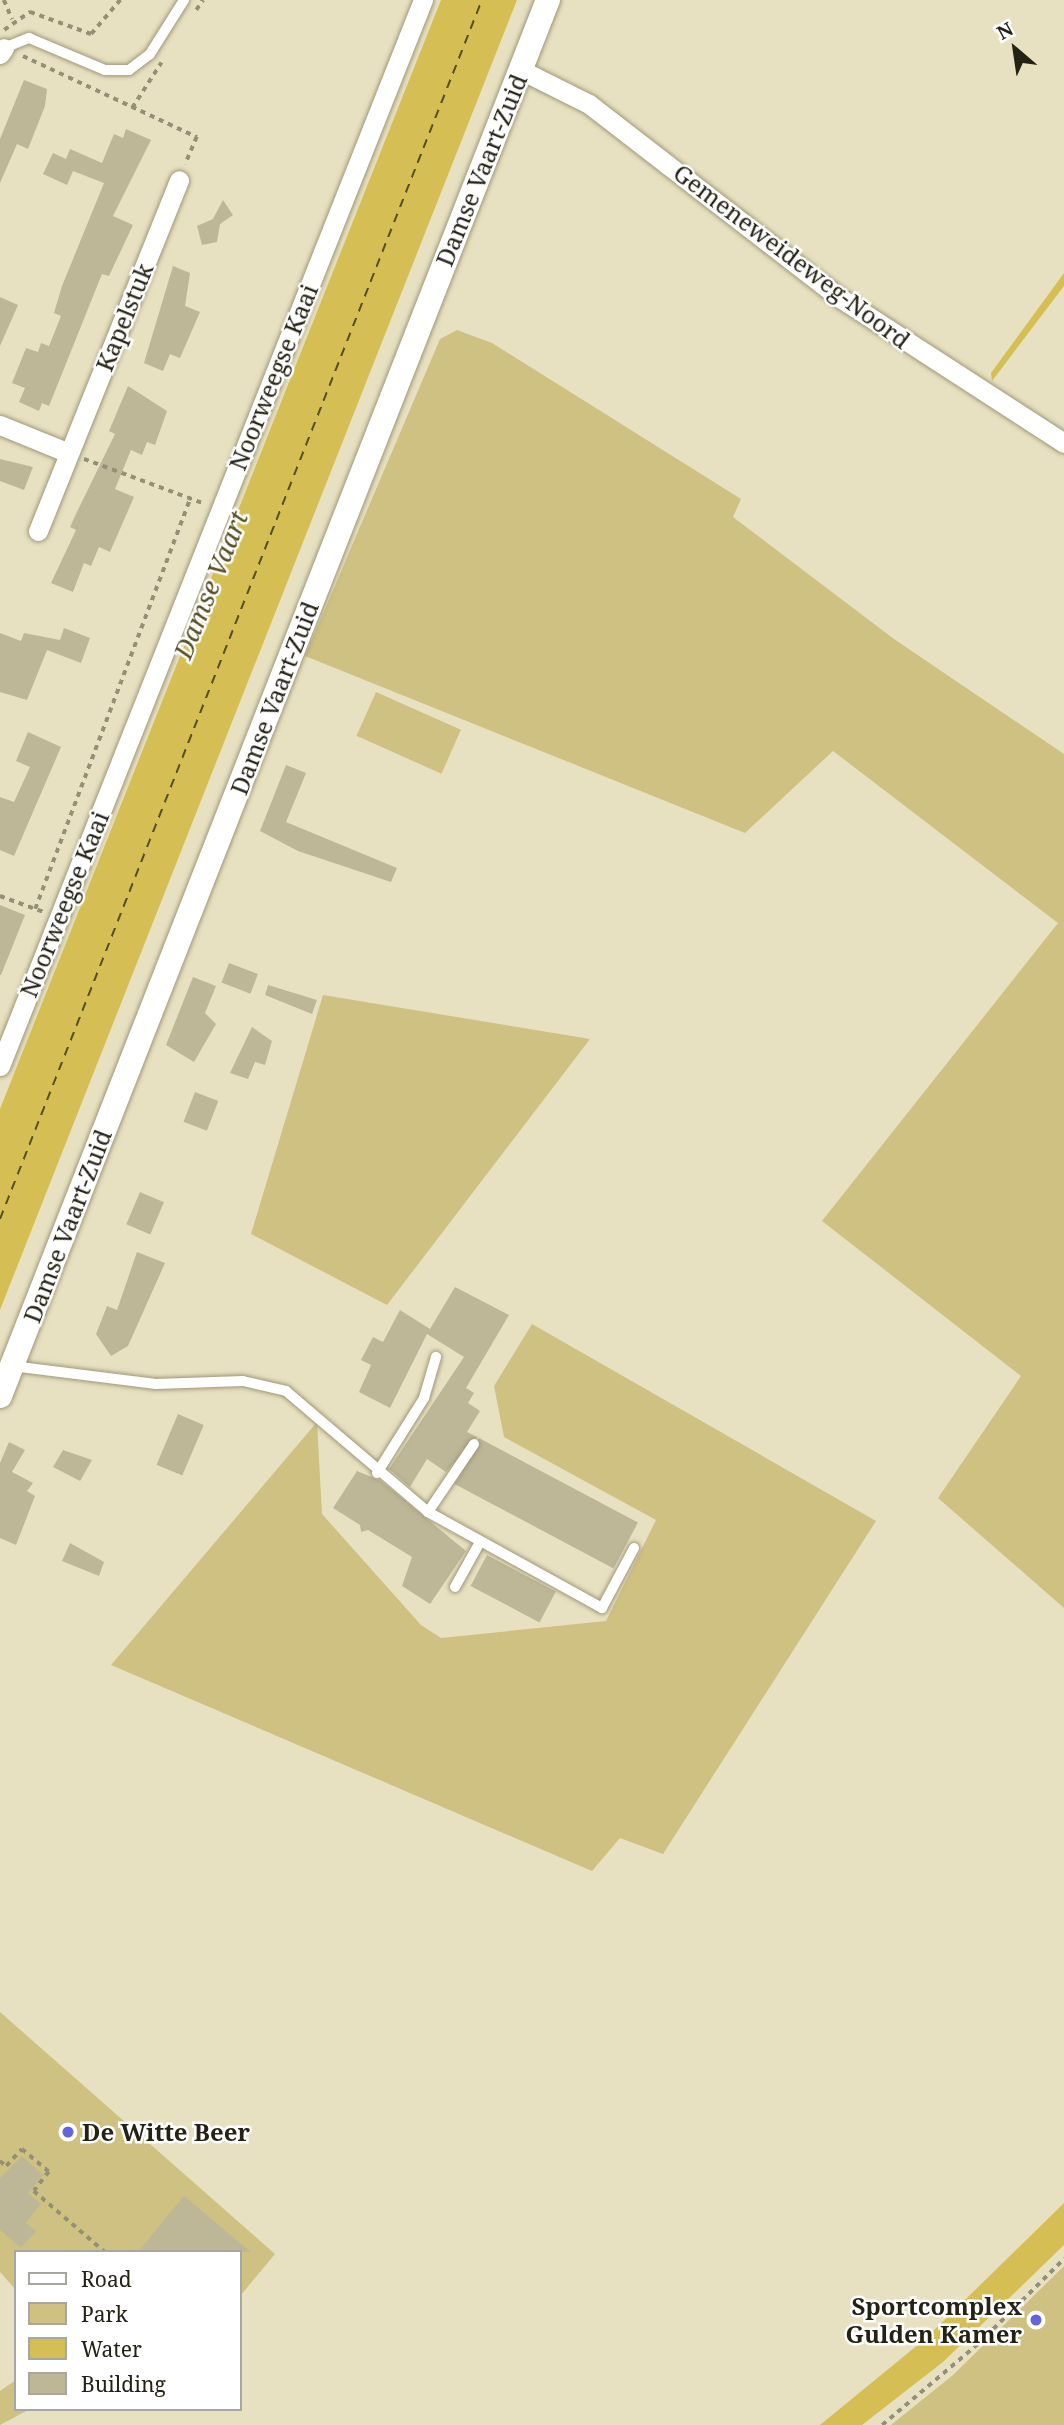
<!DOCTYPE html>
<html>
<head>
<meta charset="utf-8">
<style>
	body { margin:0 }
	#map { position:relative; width:1064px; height:2425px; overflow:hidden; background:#e8e1c1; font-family:"Noto Serif",serif }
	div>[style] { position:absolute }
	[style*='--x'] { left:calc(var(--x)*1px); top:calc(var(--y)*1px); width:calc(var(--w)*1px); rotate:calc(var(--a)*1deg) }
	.green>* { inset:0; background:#cec182; transform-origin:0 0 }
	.water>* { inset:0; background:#d5bf54 }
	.ferry>* { height:2px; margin-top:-1px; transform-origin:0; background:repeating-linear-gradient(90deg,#564d21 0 9px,transparent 0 16px) }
	.building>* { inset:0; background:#bdb797; transform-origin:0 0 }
	.path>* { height:3.5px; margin-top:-1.75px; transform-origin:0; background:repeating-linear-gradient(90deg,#948f77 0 5px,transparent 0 10px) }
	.roads { filter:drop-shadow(0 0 2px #9e9879) drop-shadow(0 0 2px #9e9879) }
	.service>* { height:10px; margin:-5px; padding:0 5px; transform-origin:5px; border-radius:5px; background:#fff }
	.minor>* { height:19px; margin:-9.5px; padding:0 9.5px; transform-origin:9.5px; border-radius:9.5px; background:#fff }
	.tertiary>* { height:24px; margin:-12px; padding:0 12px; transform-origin:12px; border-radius:12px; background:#fff }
	.dots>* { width:19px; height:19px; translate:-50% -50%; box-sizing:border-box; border:4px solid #fff; border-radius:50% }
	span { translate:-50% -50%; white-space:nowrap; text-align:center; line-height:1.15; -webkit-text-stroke:5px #fff; paint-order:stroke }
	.street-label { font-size:24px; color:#242215 }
	.poi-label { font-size:24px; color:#242215; font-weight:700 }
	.left { translate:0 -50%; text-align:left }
	.right { translate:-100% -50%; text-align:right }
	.water-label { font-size:26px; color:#564d21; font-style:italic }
	.legend { position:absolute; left:14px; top:2250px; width:228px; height:161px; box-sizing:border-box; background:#fff; border:2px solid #a7a7a1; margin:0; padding:9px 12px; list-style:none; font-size:21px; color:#242215 }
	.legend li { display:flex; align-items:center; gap:14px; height:35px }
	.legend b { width:35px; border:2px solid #a7a7a1 }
	.north { position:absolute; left:980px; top:14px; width:70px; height:70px; -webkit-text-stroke:5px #fff; paint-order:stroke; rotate:331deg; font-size:19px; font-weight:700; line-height:28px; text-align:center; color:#242215 }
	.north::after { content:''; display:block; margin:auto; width:24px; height:32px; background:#242215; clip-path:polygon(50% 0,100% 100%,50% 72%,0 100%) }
</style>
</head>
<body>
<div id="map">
	<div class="green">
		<i style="clip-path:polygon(457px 330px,492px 343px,741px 499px,733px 517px,894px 639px,1064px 754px,1064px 1608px,938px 1498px,1021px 1376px,822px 1221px,1058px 923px,833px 751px,745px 833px,305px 656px,440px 339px)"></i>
		<i style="left:376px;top:692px;width:93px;height:48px;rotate:24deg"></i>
		<i style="clip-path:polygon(323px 995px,590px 1039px,387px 1305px,251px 1234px)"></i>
		<i style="clip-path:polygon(532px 1324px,876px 1521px,663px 1854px,620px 1838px,592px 1871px,111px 1665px,317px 1422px,322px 1514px,421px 1625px,441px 1638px,606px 1621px,656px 1520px,504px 1437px,494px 1386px)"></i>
		<i style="clip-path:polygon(0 2012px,275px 2254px,240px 2296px,240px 2252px,16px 2252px,16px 2290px,0 2272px)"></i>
		<i style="clip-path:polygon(1064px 2266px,1064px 2425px,891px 2425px,953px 2375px)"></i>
		<i style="clip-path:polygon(16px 2380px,16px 2409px,30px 2409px,0 2425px,0 2391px)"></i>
	</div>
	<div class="water">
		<i style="clip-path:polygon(441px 0,517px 0,0 1310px,0 1109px)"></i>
		<i style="clip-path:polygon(1064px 273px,1064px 286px,992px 381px,991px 373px)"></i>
		<i style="clip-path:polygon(1064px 2203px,1064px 2245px,943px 2362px,862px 2425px,820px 2425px,925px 2339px)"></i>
	</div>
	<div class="ferry">
		<i style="--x:0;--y:1219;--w:1311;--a:-68.43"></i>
	</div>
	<div class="building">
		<i style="clip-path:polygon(24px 80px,47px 89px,45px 106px,28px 149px,17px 144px,0 183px,0 139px)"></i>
		<i style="clip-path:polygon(126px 129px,151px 140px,113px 216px,133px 225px,109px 276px,102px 274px,49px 406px,42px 403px,39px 411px,19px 402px,25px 388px,12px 383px,26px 348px,38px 352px,41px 343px,49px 346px,61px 316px,54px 313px,62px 286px,104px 183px,73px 171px,67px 185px,43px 174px,53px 153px,66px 159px,70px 149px,102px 163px,114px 134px,123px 138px)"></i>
		<i style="clip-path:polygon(223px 200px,233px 215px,220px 224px,217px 242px,202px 245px,197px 226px,213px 219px)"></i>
		<i style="clip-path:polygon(173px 266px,190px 273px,185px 306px,200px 312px,180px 358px,170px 354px,163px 371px,144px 363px)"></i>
		<i style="clip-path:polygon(0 297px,18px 305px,0 346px)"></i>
		<i style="clip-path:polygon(128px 386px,167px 411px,155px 445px,147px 442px,142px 455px,131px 450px,115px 489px,134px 497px,110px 552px,99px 547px,91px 566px,84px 563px,73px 592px,51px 583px,76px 530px,70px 527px,76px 514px,115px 434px,109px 431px)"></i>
		<i style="clip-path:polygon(0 459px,33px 467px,24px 490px,0 481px)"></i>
		<i style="clip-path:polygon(64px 628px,90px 638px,81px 663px,47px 650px,27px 700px,0 692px,0 633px,21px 641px,24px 633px,60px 640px)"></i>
		<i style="clip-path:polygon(28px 732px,61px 747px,14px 856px,0 850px,0 797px,14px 802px,30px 767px,16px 761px)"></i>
		<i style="clip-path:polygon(286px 765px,306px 773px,286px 822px,397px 868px,391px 882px,298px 851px,260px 831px)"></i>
		<i style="clip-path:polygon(0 905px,25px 915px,1px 975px,0 975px)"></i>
		<i style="left:229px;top:963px;width:31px;height:21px;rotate:21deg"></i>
		<i style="clip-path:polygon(193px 977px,216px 986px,205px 1013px,216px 1024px,194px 1062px,166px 1045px)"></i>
		<i style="clip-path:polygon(268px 985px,317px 1000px,312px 1014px,265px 995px)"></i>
		<i style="clip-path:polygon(252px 1027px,272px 1041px,265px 1065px,255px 1062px,248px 1079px,230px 1073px)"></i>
		<i style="left:195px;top:1092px;width:25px;height:32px;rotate:21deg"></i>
		<i style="left:140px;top:1192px;width:26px;height:35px;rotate:23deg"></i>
		<i style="clip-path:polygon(137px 1252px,165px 1263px,128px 1346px,111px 1356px,96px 1334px,107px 1306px,117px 1310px)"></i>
		<i style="clip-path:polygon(455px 1287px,509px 1315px,466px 1388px,474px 1393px,468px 1403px,480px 1411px,467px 1432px,477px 1437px,446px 1472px,427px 1459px,410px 1487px,389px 1469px,464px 1357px,427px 1334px,390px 1408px,359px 1392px,371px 1365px,361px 1360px,373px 1337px,383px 1342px,400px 1310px,430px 1329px)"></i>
		<i style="left:178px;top:1414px;width:28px;height:55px;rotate:23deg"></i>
		<i style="left:479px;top:1438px;width:180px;height:52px;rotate:28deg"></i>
		<i style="clip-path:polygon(9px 1442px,25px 1450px,12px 1472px,33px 1483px,27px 1491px,35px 1496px,16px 1545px,0 1538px,0 1463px)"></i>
		<i style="clip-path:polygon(63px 1450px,92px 1460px,80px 1481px,53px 1467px)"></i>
		<i style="clip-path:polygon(357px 1471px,381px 1481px,466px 1551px,430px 1604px,402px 1586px,412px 1557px,368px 1530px,361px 1532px,360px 1525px,333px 1508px)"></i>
		<i style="clip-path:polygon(70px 1543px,104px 1562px,99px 1576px,62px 1561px)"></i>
		<i style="left:487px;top:1555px;width:78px;height:35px;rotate:28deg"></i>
		<i style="clip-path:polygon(22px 2156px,43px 2175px,28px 2193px,41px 2204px,26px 2223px,36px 2231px,21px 2248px,0 2230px,0 2178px)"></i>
		<i style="clip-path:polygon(184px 2196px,251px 2252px,138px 2252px)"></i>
	</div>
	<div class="path">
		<i style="--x:4;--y:0;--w:21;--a:67"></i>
		<i style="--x:196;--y:10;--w:12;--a:-55"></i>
		<i style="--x:4;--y:30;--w:32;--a:-35"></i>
		<i style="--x:30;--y:12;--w:65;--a:19.8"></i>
		<i style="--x:91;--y:34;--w:45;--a:-49.5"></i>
		<i style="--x:23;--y:56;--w:192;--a:25"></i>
		<i style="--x:197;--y:137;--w:30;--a:113"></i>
		<i style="--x:132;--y:108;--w:54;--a:-57.2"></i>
		<i style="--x:84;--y:459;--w:129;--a:20.4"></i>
		<i style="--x:0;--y:896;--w:47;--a:20"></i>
		<i style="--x:35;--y:909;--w:439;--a:-69.3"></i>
		<i style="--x:0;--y:2161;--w:8;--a:40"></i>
		<i style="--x:6;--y:2166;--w:23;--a:-47"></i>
		<i style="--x:22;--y:2149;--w:35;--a:40"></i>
		<i style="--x:49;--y:2172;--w:24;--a:128"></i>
		<i style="--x:34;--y:2191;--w:94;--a:40.7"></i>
		<i style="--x:882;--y:2425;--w:127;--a:-40.2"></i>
		<i style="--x:979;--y:2343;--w:120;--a:-44.7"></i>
	</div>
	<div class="roads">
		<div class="service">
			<i style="--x:4;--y:48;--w:27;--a:-22"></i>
			<i style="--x:29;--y:38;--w:82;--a:22.8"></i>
			<i style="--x:105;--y:70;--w:24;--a:0"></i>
			<i style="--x:129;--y:70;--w:26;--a:-37"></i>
			<i style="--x:150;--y:54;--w:64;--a:-57.8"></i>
			<i style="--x:12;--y:1366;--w:145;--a:7.1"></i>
			<i style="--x:156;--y:1384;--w:87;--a:-2"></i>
			<i style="--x:243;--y:1381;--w:44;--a:13.1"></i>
			<i style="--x:286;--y:1391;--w:187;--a:40.4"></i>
			<i style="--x:428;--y:1512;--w:199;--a:28.9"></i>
			<i style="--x:602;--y:1608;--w:68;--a:-61.9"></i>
			<i style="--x:377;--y:1473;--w:89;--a:-57.9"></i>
			<i style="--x:424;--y:1398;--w:43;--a:-73.7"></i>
			<i style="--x:428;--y:1512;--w:82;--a:-55.9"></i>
			<i style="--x:455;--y:1587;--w:51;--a:-60.9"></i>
		</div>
		<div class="minor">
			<i style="--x:0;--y:54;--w:7;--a:-56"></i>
			<i style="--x:521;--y:70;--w:76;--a:26.6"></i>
			<i style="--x:589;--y:104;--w:317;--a:37.7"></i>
			<i style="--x:840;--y:298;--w:267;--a:32.9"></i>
			<i style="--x:0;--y:425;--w:74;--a:22.1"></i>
			<i style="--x:38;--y:531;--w:378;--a:-68.1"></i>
			<i style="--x:0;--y:1066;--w:1147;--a:-68.36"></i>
		</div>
		<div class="tertiary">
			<i style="--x:0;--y:1396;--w:1500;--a:-68.57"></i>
		</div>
	</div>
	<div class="dots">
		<i style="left:68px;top:2132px;background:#6265dd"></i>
		<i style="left:1036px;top:2320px;background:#6265dd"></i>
	</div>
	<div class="street-label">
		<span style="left:481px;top:170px;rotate:-68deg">Damse Vaart-Zuid</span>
		<span style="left:792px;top:256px;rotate:37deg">Gemeneweideweg-Noord</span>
		<span style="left:124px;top:317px;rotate:-68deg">Kapelstuk</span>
		<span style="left:273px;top:377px;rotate:-68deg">Noorweegse Kaai</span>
		<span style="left:274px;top:698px;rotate:-69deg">Damse Vaart-Zuid</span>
		<span style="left:64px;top:904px;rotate:-68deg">Noorweegse Kaai</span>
		<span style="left:67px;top:1226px;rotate:-69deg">Damse Vaart-Zuid</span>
	</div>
	<div class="poi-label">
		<span class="left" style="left:82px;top:2132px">De Witte Beer</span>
		<span class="right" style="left:1022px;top:2320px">Sportcomplex<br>Gulden Kamer</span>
	</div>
	<div class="water-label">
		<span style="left:211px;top:585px;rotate:-68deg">Damse Vaart</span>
	</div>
	<ul class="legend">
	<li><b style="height:9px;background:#fff"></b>Road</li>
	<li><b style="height:19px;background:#cec182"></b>Park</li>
	<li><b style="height:19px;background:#d5bf54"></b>Water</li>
	<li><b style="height:19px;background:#bdb797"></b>Building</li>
	</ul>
	<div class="north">N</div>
</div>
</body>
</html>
